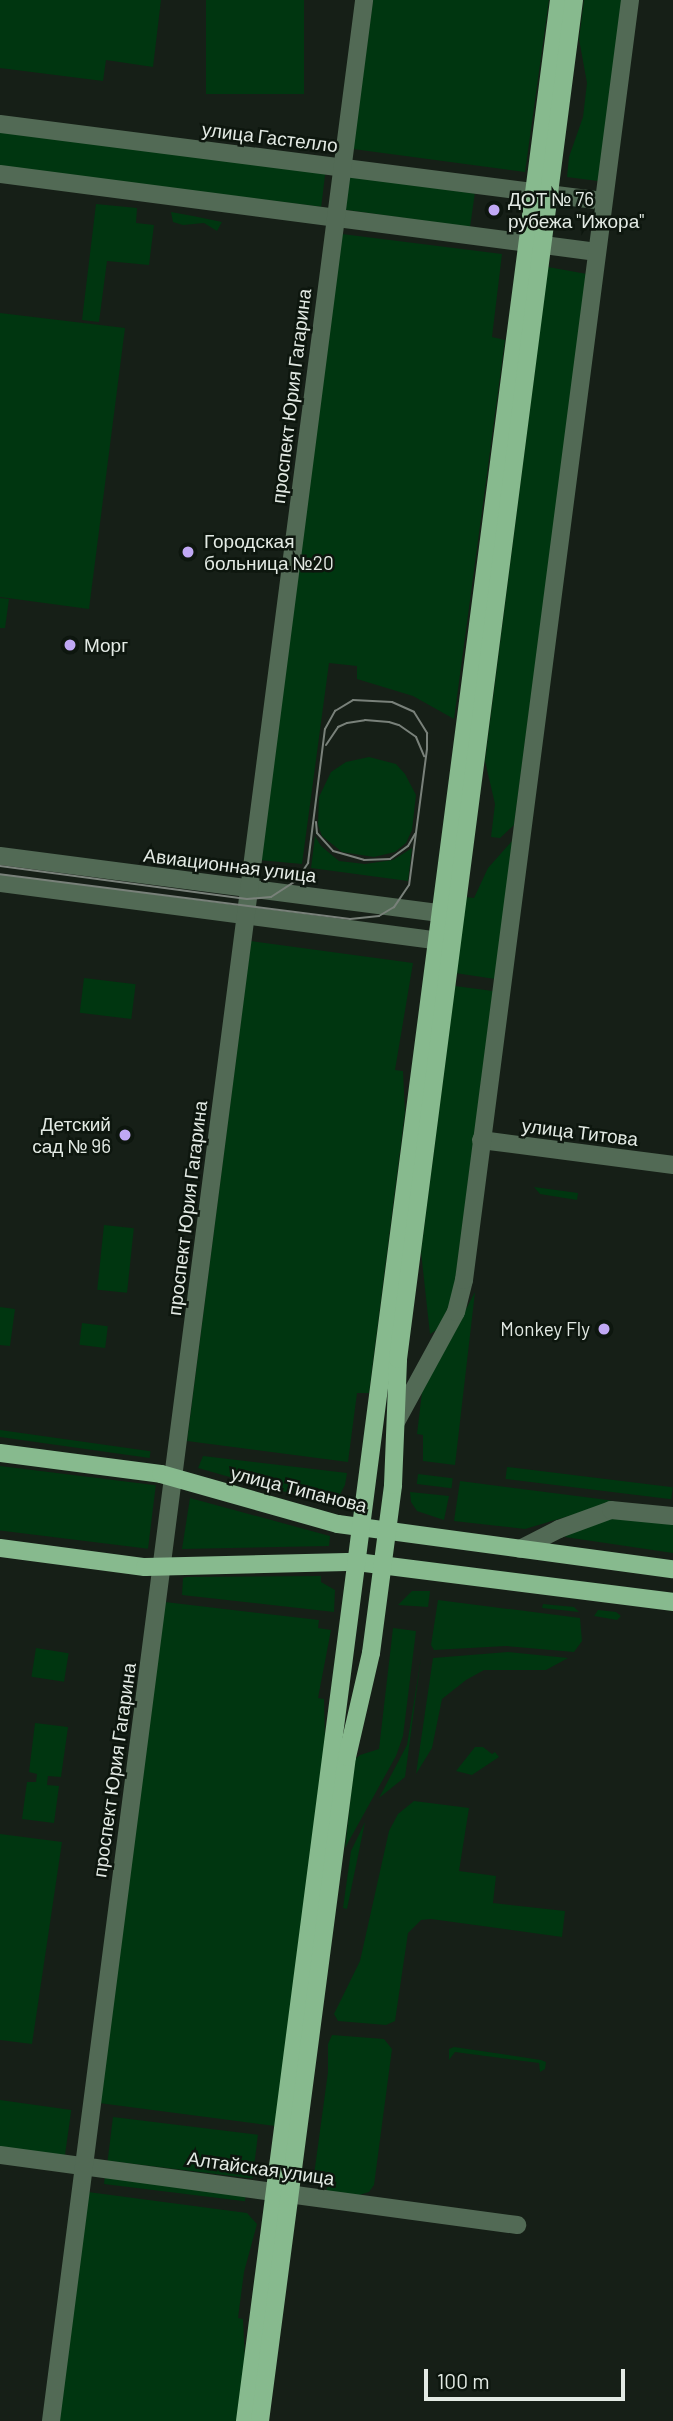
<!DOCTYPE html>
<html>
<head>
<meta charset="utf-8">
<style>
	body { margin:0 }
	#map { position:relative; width:673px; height:2421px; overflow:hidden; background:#161f17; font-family:Barlow,sans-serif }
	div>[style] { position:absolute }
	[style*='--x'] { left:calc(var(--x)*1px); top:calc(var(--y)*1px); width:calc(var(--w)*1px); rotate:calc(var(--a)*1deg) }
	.green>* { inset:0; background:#003610; transform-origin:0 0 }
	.minor>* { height:18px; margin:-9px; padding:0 9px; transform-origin:9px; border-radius:9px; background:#526a55 }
	.major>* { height:18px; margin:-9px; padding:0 9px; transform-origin:9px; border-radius:9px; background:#87ba8e }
	.tram>* { height:2px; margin:-1px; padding:0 1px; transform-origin:1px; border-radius:1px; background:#79817a }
	.dots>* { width:19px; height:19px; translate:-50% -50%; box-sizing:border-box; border:4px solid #0d160e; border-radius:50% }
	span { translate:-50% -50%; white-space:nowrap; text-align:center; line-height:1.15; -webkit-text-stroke:5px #0d160e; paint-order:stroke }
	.street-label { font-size:19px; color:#e3eae4 }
	.poi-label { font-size:19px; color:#e3eae4 }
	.left { translate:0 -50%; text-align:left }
	.right { translate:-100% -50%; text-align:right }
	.scale { position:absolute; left:424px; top:2369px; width:201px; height:32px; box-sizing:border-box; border:4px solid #e3eae4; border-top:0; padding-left:9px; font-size:21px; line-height:24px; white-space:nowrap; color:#e3eae4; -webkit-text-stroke:5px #0d160e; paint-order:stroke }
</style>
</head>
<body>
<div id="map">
	<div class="green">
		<i style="clip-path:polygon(0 0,161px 0,153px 67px,106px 60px,103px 81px,0 68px)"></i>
		<i style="left:206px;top:0;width:98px;height:94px"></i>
		<i style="clip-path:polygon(373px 0,549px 0,525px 172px,353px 149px)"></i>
		<i style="clip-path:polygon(584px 0,622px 0,598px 181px,567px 177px,569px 157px,583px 117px,587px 83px,579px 39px)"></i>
		<i style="left:0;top:131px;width:328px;height:36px;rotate:7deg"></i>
		<i style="left:350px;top:176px;width:126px;height:34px;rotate:8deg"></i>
		<i style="clip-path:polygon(96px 204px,137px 208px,136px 223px,154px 225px,149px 265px,107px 261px,99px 322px,82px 320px)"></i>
		<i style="clip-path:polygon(171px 212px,193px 216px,222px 222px,217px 231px,204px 223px,183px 225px,173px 222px)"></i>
		<i style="clip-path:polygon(342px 234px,502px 254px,492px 337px,505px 340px,454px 719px,413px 696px,357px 679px,357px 666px,329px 663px,302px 864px,259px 860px)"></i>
		<i style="clip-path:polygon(548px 267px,587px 274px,514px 825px,500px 838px,491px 837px,495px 804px,485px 761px)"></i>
		<i style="clip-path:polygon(0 313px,125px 328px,89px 609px,0 597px)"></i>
		<i style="clip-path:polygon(0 598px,9px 599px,5px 628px,0 628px)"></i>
		<i style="clip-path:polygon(369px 757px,396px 764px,405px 774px,416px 795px,412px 830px,406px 843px,395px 852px,374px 857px,342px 852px,322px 836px,318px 825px,319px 797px,331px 772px,346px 762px)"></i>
		<i style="clip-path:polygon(315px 836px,321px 846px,339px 861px,365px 864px,393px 860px,412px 848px,408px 881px,311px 868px)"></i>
		<i style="clip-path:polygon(513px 840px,495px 979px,455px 973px,465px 897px,474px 898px,488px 868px)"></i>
		<i style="clip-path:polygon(251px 941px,413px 963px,395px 1070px,403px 1071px,405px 1112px,369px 1393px,357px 1393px,348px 1462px,187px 1441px)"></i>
		<i style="left:84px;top:978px;width:52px;height:35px;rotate:7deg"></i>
		<i style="clip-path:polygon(455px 986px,493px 991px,453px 1297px,438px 1329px,430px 1334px,421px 1252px)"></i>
		<i style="clip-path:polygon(534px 1187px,578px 1193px,577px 1200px,540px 1194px)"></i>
		<i style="left:104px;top:1225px;width:30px;height:65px;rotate:6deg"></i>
		<i style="clip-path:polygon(475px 1292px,455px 1465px,423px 1461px,423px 1435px,417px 1434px,422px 1392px)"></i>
		<i style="clip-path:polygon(0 1307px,15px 1309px,10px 1346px,0 1345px)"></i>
		<i style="left:82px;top:1323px;width:26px;height:22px;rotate:7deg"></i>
		<i style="left:0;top:1430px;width:152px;height:7px;rotate:8deg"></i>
		<i style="clip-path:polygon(203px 1456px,347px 1473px,345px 1485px,337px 1500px,275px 1490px,198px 1468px)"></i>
		<i style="left:0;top:1466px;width:157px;height:64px;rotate:7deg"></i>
		<i style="left:507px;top:1467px;width:167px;height:12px;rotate:7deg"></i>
		<i style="left:418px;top:1474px;width:35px;height:10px;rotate:7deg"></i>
		<i style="clip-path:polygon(460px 1481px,608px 1500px,616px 1502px,525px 1529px,454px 1521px)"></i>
		<i style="clip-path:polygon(410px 1492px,449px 1496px,444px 1520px,417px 1511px,411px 1502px)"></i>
		<i style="clip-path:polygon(190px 1498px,330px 1536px,329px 1546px,182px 1549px)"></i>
		<i style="clip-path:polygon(617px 1517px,673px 1523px,673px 1553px,565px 1537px,566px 1534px)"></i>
		<i style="clip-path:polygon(321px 1576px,321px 1582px,335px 1590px,334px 1612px,182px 1595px,183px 1578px,187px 1577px)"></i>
		<i style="clip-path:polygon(412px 1591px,430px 1591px,428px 1607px,398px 1605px)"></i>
		<i style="clip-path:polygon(438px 1600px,580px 1618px,582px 1641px,574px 1652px,506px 1646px,434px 1650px,431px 1645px)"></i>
		<i style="clip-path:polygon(165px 1602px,319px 1620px,318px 1628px,331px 1630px,318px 1698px,324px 1699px,325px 1738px,275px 2126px,99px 2103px)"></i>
		<i style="clip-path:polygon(543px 1604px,574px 1607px,579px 1612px,542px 1608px)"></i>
		<i style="clip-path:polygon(598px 1610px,616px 1612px,621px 1616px,617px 1620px,594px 1616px)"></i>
		<i style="clip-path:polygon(393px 1628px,416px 1631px,403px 1736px,396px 1756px,345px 1848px,355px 1759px,360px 1755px,379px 1749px)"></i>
		<i style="left:36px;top:1648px;width:33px;height:29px;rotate:9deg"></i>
		<i style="clip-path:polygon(508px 1652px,568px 1658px,546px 1670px,484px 1670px,466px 1680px,442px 1699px,432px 1748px,416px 1774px,433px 1658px)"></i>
		<i style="clip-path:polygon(421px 1658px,405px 1777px,379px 1798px,407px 1745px)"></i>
		<i style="clip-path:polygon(35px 1723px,68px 1727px,61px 1777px,48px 1776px,47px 1785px,59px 1786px,54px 1823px,22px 1819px,27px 1782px,36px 1782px,37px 1774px,29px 1772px)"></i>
		<i style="clip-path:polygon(475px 1747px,483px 1747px,492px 1754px,495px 1752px,499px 1757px,472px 1775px,456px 1771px)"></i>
		<i style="clip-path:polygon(414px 1801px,469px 1808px,459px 1871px,496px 1876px,493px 1903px,565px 1911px,562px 1937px,431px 1919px,421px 1920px,408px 1933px,395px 2021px,386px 2025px,338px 2021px,334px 2014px,360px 1961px,389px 1831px,398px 1814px)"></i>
		<i style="clip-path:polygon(365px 1822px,347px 1909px,343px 1908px,351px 1851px)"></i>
		<i style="clip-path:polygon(0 1834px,62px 1842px,32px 2044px,0 2040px)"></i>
		<i style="clip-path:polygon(332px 2035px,384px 2039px,392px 2049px,374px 2185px,369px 2192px,356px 2196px,326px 2193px,327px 2187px,313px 2182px,328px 2072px,328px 2044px)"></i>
		<i style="clip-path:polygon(454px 2047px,541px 2060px,546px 2062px,545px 2069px,540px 2072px,539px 2063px,455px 2052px,449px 2060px,449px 2049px)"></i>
		<i style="left:0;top:2100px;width:72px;height:47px;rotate:8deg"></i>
		<i style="left:113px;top:2117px;width:146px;height:44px;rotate:7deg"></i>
		<i style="left:105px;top:2176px;width:142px;height:8px;rotate:7deg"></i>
		<i style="clip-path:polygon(88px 2192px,247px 2213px,257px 2224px,244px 2272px,238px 2318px,243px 2319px,245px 2360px,237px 2421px,58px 2421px)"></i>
	</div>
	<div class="minor">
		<i style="--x:0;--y:124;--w:608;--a:7.28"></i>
		<i style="--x:0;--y:174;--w:602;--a:7.44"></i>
		<i style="--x:0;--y:856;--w:459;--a:7.4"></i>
		<i style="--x:0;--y:883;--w:455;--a:7.5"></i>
		<i style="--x:481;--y:1140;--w:194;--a:7.4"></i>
		<i style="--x:396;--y:1422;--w:125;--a:-61.4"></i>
		<i style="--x:456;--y:1312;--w:33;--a:-76"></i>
		<i style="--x:464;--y:1280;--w:1291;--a:-82.61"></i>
		<i style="--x:520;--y:1549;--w:44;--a:-27.1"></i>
		<i style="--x:559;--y:1529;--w:55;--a:-20.1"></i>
		<i style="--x:611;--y:1510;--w:62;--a:5.5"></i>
		<i style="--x:0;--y:2155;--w:522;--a:7.71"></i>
		<i style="--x:51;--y:2421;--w:2441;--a:-82.63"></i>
	</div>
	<div class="major">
		<i style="--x:0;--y:1453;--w:162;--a:7.4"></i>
		<i style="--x:161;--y:1474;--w:184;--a:15.8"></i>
		<i style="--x:338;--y:1524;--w:338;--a:7.7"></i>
		<i style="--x:0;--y:1548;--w:146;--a:7.5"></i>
		<i style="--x:145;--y:1567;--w:212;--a:-1.4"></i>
		<i style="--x:357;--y:1562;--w:319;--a:7.2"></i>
		<i style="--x:245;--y:2421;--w:2441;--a:-82.61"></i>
		<i style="--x:260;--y:2421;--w:670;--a:-82.54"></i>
		<i style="--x:347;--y:1757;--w:107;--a:-77"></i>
		<i style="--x:371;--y:1653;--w:169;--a:-82.5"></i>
		<i style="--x:393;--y:1485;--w:126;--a:-87.7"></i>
		<i style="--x:398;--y:1359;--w:1370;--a:-82.62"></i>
	</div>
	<div class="tram">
		<i style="--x:326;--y:745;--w:22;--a:-56"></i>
		<i style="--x:338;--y:727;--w:10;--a:-24"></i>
		<i style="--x:347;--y:723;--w:18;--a:-9"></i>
		<i style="--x:365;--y:720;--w:24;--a:5"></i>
		<i style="--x:389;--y:722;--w:10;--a:17"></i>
		<i style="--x:399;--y:725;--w:21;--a:35"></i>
		<i style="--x:416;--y:737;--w:21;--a:67"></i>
		<i style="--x:316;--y:822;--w:11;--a:85"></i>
		<i style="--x:317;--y:833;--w:24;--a:48"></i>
		<i style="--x:333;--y:851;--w:32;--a:16"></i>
		<i style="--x:364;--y:860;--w:26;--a:-2"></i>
		<i style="--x:390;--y:859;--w:22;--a:-36"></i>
		<i style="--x:408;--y:846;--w:14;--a:-60"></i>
		<i style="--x:0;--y:866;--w:249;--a:7.6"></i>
		<i style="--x:247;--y:899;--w:24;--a:-5"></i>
		<i style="--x:271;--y:897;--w:30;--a:-33"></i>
		<i style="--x:296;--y:881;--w:22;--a:-56"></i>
		<i style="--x:308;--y:863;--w:135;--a:-82.8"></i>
		<i style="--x:325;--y:729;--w:21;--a:-61"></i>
		<i style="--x:335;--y:711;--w:21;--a:-31"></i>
		<i style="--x:353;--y:700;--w:39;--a:3"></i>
		<i style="--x:392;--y:702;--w:24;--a:24"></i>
		<i style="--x:414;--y:712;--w:25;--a:58"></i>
		<i style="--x:427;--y:733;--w:16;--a:90"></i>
		<i style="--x:427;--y:749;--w:137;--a:97.5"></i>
		<i style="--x:409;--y:885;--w:27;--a:124"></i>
		<i style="--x:394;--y:907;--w:17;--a:149"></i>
		<i style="--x:379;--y:916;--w:29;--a:174"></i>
		<i style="--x:350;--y:919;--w:353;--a:-172.7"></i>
	</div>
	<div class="dots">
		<i style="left:494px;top:210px;background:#c0a8f4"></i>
		<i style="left:188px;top:552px;background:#c0a8f4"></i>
		<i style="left:70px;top:645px;background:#c0a8f4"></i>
		<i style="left:125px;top:1135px;background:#c0a8f4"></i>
		<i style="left:604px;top:1329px;background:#c0a8f4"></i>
	</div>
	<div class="street-label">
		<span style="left:270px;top:137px;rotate:7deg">улица Гастелло</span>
		<span style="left:291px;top:396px;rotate:-83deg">проспект Юрия Гагарина</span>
		<span style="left:230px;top:865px;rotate:7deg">Авиационная улица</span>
		<span style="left:580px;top:1132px;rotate:7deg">улица Титова</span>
		<span style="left:187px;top:1208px;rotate:-83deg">проспект Юрия Гагарина</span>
		<span style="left:299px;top:1489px;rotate:14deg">улица Типанова</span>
		<span style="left:114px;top:1770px;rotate:-82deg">проспект Юрия Гагарина</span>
		<span style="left:261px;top:2168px;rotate:8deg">Алтайская улица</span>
	</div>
	<div class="poi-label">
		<span class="left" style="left:508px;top:210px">ДОТ № 76<br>рубежа "Ижора"</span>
		<span class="left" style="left:204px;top:552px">Городская<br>больница №20</span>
		<span class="left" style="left:84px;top:645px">Морг</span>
		<span class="right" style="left:111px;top:1135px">Детский<br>сад № 96</span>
		<span class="right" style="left:590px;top:1329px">Monkey Fly</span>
	</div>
	<div class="scale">100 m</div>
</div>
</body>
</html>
